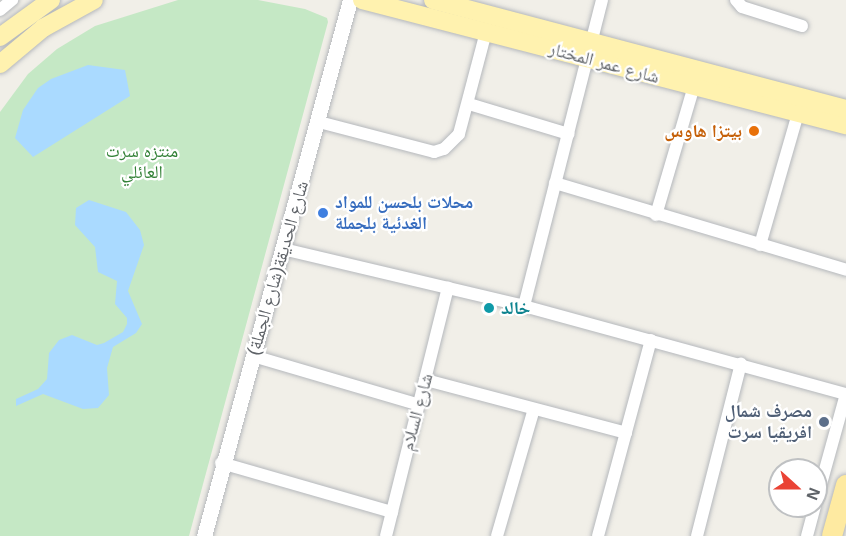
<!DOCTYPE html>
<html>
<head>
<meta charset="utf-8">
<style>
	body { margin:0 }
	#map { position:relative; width:846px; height:536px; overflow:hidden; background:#f1efe8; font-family:Arial,"Noto Naskh Arabic",sans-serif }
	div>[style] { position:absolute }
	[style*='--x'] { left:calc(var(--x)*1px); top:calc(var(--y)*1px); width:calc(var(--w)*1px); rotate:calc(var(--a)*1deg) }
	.green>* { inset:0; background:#c5e8c5 }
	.water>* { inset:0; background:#aadaff }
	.roads { filter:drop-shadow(0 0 2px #b5b8bc) drop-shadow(0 0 2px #b5b8bc) }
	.minor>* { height:12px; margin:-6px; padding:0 6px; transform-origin:6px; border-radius:6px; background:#fff }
	.tertiary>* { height:15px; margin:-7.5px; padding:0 7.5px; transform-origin:7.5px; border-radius:7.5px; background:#fff }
	.primary>* { height:18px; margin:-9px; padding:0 9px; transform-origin:9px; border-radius:9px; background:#fff2af }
	.trunk>* { height:20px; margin:-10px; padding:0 10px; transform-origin:10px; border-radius:10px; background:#feeaa1 }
	.dots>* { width:16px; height:16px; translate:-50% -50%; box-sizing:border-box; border:3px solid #fff; border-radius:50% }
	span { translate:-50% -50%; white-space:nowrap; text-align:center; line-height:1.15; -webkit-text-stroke:4.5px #fff; paint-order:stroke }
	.street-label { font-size:18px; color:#5f6368 }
	.food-label { font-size:18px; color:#c56008; font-weight:700 }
	.right { translate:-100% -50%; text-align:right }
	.park-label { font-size:18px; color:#348238 }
	.shop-label { font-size:18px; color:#366cbe; font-weight:700 }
	.left { translate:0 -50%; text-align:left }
	.culture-label { font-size:18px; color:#0d838f; font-weight:700 }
	.service-label { font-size:18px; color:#4e5e75; font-weight:700 }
	.north { position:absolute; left:768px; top:458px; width:60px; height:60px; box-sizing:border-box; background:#fff; border:2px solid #bfc1c3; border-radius:50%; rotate:111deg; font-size:16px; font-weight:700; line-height:24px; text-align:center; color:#5f6368 }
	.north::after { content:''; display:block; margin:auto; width:21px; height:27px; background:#ea4335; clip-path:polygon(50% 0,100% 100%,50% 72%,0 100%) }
</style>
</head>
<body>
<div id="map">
	<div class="green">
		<i style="clip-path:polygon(178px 0,258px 0,305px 9px,327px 18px,328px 22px,189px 536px,0 536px,0 112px,28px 74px,57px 49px,95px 26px)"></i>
	</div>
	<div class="water">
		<i style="clip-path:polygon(88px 65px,125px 70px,130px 96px,33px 157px,15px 138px,23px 110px,38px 88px,51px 79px)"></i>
		<i style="clip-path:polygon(89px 200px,126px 212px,140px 230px,144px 245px,128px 291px,142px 324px,136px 333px,113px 347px,107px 368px,109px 395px,98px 408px,83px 409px,43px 394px,16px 406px,16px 399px,38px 389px,47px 379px,49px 353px,59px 340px,72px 335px,97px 345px,104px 343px,123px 332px,127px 324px,127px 318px,115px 304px,117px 281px,98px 272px,95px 247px,75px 225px,76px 208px)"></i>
	</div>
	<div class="roads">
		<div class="minor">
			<i style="--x:736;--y:0;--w:9;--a:49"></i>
			<i style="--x:742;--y:7;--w:63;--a:17.6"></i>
			<i style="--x:0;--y:10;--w:16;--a:-40"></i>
			<i style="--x:469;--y:104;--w:104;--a:16.7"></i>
			<i style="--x:319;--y:122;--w:119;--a:14.6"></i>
			<i style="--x:434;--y:152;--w:10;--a:-17"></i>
			<i style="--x:444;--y:149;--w:21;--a:-45"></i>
			<i style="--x:459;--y:134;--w:106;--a:-75.2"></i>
			<i style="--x:555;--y:183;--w:304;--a:16.6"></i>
			<i style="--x:656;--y:215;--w:134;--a:-73.6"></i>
			<i style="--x:760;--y:245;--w:137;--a:-73.9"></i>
			<i style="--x:283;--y:249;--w:248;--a:13.3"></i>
			<i style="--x:524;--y:306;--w:334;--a:15.3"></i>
			<i style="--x:524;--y:306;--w:316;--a:-75.7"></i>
			<i style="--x:253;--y:356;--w:173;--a:16.4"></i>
			<i style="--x:426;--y:380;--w:207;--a:14.8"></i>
			<i style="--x:221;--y:463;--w:178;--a:16"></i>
			<i style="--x:816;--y:502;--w:112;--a:-74.5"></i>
			<i style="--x:386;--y:536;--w:256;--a:-76"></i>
			<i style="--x:497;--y:536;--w:132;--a:-73.8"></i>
			<i style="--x:598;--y:536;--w:203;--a:-74.9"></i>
			<i style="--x:697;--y:536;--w:178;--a:-75.7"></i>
			<i style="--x:807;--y:536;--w:31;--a:-75"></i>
		</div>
		<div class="tertiary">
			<i style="--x:204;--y:536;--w:556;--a:-74.76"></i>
		</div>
		<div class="primary">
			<i style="--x:362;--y:0;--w:500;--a:14.5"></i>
			<i style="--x:433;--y:0;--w:427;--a:14.8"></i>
			<i style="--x:0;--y:37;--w:63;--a:-36"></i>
			<i style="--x:0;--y:64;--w:56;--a:-39.9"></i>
			<i style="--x:43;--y:28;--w:58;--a:-28.8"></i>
		</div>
		<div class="trunk">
			<i style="--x:832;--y:536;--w:53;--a:-74.6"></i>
		</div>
	</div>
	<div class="dots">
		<i style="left:754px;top:131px;background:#e8710a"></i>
		<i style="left:323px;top:213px;background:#3f7fe0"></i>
		<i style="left:489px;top:308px;background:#0f9aa8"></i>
		<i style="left:824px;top:422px;background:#5c6f8a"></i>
	</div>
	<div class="street-label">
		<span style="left:604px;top:63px;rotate:15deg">شارع عمر المختار</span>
		<span style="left:278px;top:268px;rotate:-74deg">شارع الحديقة(شارع الجملة)</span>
		<span style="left:417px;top:412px;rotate:-75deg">شارع السلام</span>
	</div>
	<div class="food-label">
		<span class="right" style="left:742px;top:131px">بيتزا هاوس</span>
	</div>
	<div class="park-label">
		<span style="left:142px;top:162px">منتزه سرت<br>العائلي</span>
	</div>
	<div class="shop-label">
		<span class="left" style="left:335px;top:213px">محلات بلحسن للمواد<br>الغدئية بلجملة</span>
	</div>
	<div class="culture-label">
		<span class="left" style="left:501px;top:308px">خالد</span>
	</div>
	<div class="service-label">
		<span class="right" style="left:812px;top:422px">مصرف شمال<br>افريقيا سرت</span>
	</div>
	<div class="north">N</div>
</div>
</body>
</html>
